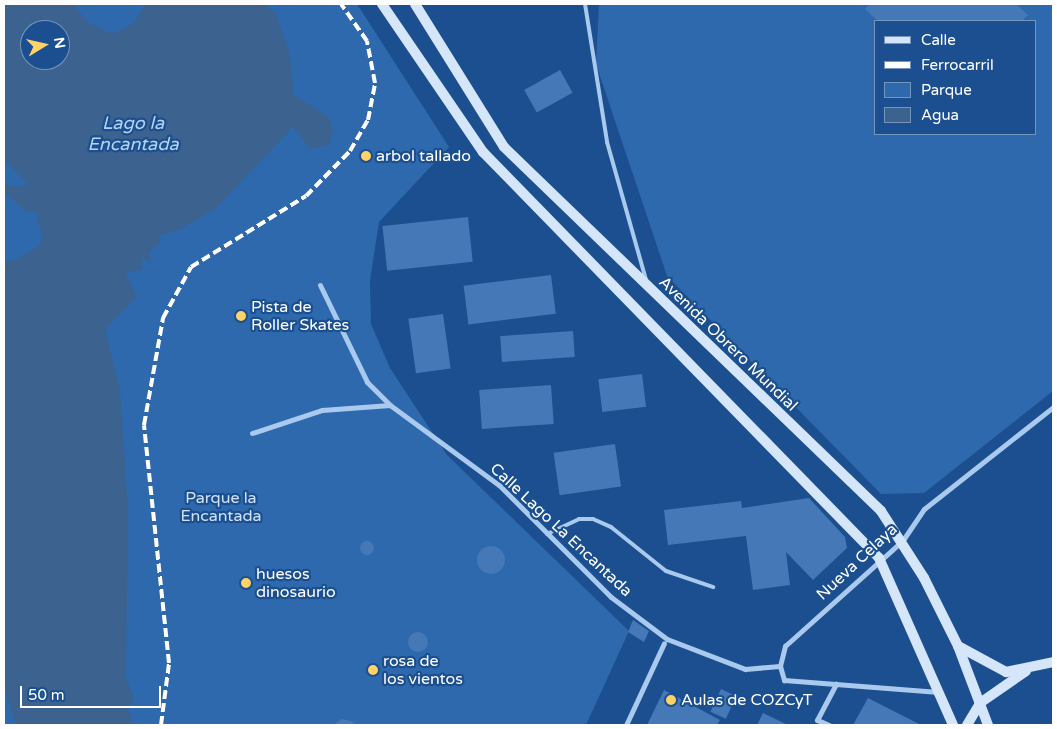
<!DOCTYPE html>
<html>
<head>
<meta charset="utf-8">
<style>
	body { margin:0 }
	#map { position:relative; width:1057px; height:729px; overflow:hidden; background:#1b4f8f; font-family:"Varela Round",sans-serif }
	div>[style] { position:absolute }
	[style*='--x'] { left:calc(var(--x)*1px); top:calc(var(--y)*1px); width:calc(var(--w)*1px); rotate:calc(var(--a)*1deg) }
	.green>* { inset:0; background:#2e69ad }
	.water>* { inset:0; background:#3c6290 }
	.building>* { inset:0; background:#4478b7; transform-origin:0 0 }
	.round { border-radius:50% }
	.lane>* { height:4px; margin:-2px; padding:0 2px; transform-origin:2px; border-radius:2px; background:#a9c9ee }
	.street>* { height:5px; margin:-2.5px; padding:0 2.5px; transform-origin:2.5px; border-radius:2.5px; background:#a9c9ee }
	.secondary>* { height:10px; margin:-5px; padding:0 5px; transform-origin:5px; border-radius:5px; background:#d6e6fa }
	.rail>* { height:4px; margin-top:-2px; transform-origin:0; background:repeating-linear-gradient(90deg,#fff 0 9px,transparent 0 13px) }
	.dots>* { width:14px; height:14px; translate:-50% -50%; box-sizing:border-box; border:2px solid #1b4f8f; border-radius:50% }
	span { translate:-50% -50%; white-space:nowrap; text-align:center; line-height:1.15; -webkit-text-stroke:4.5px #1b4f8f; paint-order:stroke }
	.poi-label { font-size:16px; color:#fff }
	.left { translate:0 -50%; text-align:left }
	.street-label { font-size:16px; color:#fff }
	.park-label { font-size:16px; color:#cfe3fa }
	.water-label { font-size:18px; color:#b5d3f5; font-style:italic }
	.frame { position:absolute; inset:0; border:5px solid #fff; pointer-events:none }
	.legend { position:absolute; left:874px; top:20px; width:162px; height:115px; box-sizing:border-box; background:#1b4f8f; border:1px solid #7695bc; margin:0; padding:6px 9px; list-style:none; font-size:15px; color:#fff }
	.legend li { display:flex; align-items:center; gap:10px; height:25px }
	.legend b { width:25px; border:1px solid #7695bc }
	.north { position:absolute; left:20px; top:20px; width:50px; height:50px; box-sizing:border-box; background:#1b4f8f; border:1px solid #7695bc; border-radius:50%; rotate:81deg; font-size:14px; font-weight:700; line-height:20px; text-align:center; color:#fff }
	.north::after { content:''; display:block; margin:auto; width:18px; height:22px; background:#ffd166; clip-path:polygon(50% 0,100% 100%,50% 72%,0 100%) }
	.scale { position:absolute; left:20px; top:686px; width:141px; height:22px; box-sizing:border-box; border:2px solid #fff; border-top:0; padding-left:6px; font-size:15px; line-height:18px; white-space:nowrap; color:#fff; -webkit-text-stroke:4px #1b4f8f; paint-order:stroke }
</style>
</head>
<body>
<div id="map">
	<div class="green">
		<i style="clip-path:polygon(evenodd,4px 4px,357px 4px,449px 147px,379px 222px,370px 281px,371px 324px,390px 368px,447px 455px,629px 631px,586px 725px,4px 725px,4px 4px,30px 30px,60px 30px,60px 60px,30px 60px,30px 30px)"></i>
		<i style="clip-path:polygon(evenodd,599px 4px,1053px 4px,1053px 391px,924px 493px,881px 494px,667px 276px,596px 64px,599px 4px,876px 21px,1036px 21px,1036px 134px,876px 134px,876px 21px)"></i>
	</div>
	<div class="water">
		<i style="clip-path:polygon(evenodd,4px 4px,73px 4px,88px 22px,112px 34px,133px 24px,146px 4px,264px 4px,276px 14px,289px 52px,294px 95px,328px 117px,333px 129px,329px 145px,311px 149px,293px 127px,216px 208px,179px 230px,161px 234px,159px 244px,149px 253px,152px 263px,141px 257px,143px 269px,125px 273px,137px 296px,105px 330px,120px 390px,128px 510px,126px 678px,134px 698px,128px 709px,134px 725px,16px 725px,4px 686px,4px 262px,16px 260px,41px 244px,42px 236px,36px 212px,27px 212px,4px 192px,4px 185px,20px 187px,27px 183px,4px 160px,4px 4px,30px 30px,60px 30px,60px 60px,30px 60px,30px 30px)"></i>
	</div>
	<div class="building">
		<i style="clip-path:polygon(870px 4px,1016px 4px,1028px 15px,1022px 21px,878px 21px,865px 9px)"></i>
		<i style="left:560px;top:70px;width:26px;height:41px;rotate:61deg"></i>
		<i style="left:468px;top:217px;width:45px;height:86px;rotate:84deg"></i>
		<i style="left:551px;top:275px;width:39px;height:88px;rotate:83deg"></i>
		<i style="left:443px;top:314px;width:55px;height:35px;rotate:82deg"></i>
		<i style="left:573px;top:331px;width:26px;height:73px;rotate:86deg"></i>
		<i style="left:642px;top:374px;width:33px;height:44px;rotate:83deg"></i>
		<i style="left:551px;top:385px;width:39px;height:72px;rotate:86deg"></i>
		<i style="left:615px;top:444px;width:43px;height:62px;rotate:82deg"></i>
		<i style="clip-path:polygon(809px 498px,845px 537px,847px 548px,813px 580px,786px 552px,790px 585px,753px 590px,746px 536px,668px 545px,664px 510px,741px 501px,742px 508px)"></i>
		<i class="round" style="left:360px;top:541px;width:14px;height:14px"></i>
		<i class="round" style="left:477px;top:546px;width:28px;height:28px"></i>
		<i style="clip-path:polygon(633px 620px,649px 631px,644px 642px,628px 632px)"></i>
		<i class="round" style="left:408px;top:632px;width:20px;height:20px"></i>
		<i style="left:721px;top:689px;width:17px;height:25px;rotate:25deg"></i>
		<i style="clip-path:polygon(664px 690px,720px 720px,717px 725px,647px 725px)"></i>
		<i style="clip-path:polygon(868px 698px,921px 725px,853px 725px)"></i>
		<i style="clip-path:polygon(763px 713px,788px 725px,757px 725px)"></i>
		<i style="clip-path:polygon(342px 719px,351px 721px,356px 725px,333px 725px)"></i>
	</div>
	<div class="lane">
		<i style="--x:585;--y:4;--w:140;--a:80.9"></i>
		<i style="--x:607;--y:142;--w:143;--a:74.2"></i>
		<i style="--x:547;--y:534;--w:35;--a:-25"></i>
		<i style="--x:579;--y:519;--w:14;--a:0"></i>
		<i style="--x:593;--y:519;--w:20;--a:24"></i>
		<i style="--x:611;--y:527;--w:70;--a:38.7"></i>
		<i style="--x:666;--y:571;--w:50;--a:18.8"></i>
	</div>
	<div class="street">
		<i style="--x:320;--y:285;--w:108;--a:64.1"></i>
		<i style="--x:367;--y:382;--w:33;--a:45"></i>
		<i style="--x:390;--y:405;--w:135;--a:36.3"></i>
		<i style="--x:499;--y:485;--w:158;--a:45"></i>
		<i style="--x:611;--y:597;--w:70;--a:36.9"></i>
		<i style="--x:667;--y:639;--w:84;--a:21"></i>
		<i style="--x:745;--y:669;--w:35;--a:-5"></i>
		<i style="--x:252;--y:433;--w:74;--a:-18.2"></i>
		<i style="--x:322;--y:410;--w:68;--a:-4.2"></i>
		<i style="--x:780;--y:666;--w:21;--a:-76"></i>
		<i style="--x:785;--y:646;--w:159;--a:-41.9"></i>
		<i style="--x:903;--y:540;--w:37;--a:-56"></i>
		<i style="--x:924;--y:509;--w:164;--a:-38.3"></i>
		<i style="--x:780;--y:666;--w:15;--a:74"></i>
		<i style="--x:784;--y:680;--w:155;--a:4.4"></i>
		<i style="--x:626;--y:725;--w:90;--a:-65.1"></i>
		<i style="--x:829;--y:725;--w:13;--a:-157"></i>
		<i style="--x:817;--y:720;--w:41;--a:-62.2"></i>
	</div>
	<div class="secondary">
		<i style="--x:382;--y:4;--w:179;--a:55.7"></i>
		<i style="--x:483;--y:152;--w:567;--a:45.71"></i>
		<i style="--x:879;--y:558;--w:183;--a:66.1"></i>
		<i style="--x:415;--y:4;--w:168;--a:58.1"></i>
		<i style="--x:504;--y:147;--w:524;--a:43.99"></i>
		<i style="--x:881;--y:511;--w:80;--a:57.3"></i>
		<i style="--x:924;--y:578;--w:76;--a:63.4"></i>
		<i style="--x:958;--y:646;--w:85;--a:69.2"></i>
		<i style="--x:958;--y:646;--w:55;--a:28.4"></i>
		<i style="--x:1006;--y:672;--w:48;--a:-12"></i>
		<i style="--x:967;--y:725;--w:26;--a:-59"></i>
		<i style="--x:980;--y:703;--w:56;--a:-34.8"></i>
	</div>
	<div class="rail">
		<i style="--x:161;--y:725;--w:63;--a:-82.6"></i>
		<i style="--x:169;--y:663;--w:239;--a:-96"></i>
		<i style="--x:144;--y:425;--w:109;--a:-79.9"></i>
		<i style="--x:163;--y:318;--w:58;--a:-61.2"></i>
		<i style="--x:191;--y:267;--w:135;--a:-31.7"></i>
		<i style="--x:306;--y:196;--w:63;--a:-45.6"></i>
		<i style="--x:350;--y:151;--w:36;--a:-60"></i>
		<i style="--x:368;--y:120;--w:38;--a:-79"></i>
		<i style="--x:375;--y:83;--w:43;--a:-100.8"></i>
		<i style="--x:367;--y:41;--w:45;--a:-125.1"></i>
	</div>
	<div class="dots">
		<i style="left:366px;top:156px;background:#ffd166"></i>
		<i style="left:241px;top:316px;background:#ffd166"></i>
		<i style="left:246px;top:583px;background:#ffd166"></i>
		<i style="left:373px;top:670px;background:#ffd166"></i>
		<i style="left:671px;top:700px;background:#ffd166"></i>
	</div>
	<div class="poi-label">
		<span class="left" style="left:376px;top:156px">arbol tallado</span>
		<span class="left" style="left:251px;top:316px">Pista de<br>Roller Skates</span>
		<span class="left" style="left:256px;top:583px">huesos<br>dinosaurio</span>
		<span class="left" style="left:383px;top:670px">rosa de<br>los vientos</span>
		<span class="left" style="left:681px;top:700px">Aulas de COZCyT</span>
	</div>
	<div class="street-label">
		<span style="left:728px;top:344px;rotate:44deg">Avenida Obrero Mundial</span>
		<span style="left:561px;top:530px;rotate:43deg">Calle Lago La Encantada</span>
		<span style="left:857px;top:562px;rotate:-43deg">Nueva Celaya</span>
	</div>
	<div class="park-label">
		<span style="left:221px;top:507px">Parque la<br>Encantada</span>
	</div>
	<div class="water-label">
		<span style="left:133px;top:134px">Lago la<br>Encantada</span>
	</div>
	<div class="frame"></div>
	<ul class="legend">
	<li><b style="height:6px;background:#d6e6fa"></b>Calle</li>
	<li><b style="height:6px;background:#fff"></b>Ferrocarril</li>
	<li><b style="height:14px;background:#2e69ad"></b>Parque</li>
	<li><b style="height:14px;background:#3c6290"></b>Agua</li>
	</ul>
	<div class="north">N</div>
	<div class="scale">50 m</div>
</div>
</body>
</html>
